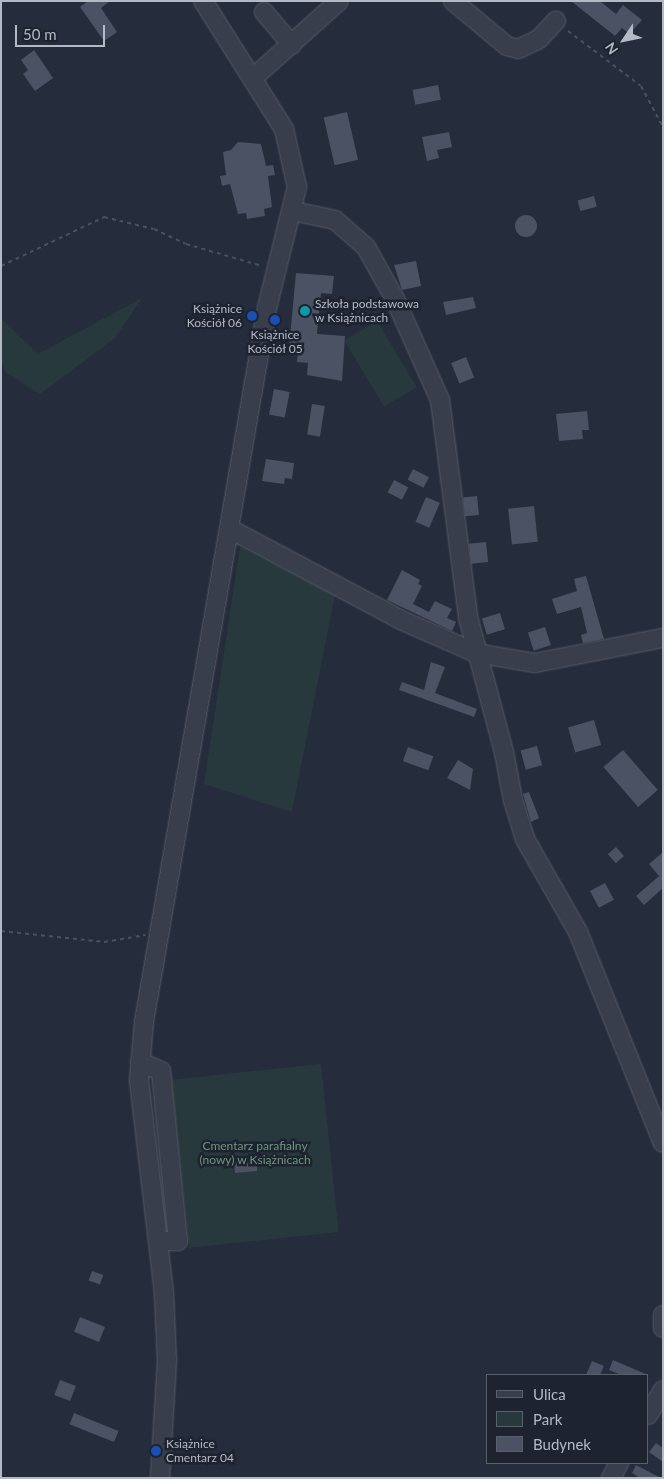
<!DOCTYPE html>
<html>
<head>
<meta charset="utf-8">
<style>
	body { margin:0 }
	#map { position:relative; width:664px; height:1479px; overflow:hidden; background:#252c3b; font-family:Lato,sans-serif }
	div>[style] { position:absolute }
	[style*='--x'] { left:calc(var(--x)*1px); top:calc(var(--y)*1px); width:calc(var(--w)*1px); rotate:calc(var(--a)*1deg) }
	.green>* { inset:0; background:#28393d; transform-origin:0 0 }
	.building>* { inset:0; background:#4b5263; transform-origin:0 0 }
	.round { border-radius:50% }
	.path>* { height:2px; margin-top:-1px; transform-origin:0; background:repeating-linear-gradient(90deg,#455459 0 4px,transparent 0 8px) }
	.roads { filter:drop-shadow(0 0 1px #575c69) drop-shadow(0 0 1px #575c69) }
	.minor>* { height:18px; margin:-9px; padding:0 9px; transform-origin:9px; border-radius:9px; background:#383e4b }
	.dots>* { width:14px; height:14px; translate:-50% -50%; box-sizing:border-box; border:2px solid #1e2330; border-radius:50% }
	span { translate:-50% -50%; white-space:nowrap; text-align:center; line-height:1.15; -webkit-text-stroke:5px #1e2330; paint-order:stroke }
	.poi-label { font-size:12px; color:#b4b9c6 }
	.left { translate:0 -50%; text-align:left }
	.right { translate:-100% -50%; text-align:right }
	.park-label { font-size:12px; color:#6d967b }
	.frame { position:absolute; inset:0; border:2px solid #b4b9c6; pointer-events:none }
	.legend { position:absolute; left:486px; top:1374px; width:162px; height:90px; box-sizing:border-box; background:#1e2330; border:1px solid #5a5f6c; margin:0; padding:6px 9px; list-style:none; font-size:15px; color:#b4b9c6 }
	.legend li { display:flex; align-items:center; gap:10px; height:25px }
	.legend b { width:25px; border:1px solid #5a5f6c }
	.north { position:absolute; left:599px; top:15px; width:50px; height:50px; -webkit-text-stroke:4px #1e2330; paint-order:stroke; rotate:236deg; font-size:14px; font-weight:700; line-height:20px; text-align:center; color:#b4b9c6 }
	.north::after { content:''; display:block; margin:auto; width:18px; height:22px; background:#b4b9c6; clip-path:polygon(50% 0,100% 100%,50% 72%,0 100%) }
	.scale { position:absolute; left:15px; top:25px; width:90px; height:22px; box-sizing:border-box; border:2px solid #b4b9c6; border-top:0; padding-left:6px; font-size:15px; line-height:18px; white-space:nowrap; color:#b4b9c6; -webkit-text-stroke:4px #1e2330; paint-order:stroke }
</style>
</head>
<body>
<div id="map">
	<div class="green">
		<i style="clip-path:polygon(142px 298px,115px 338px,40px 394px,5px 372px,1px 362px,1px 318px,38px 354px)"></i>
		<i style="left:377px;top:321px;width:77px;height:38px;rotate:59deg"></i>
		<i style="clip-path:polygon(240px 547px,335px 595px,292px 812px,204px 784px)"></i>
		<i style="left:321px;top:1064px;width:169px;height:150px;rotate:84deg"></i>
	</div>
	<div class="building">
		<i style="clip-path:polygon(88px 1px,110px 1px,101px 8px,117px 32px,104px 41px,80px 7px)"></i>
		<i style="clip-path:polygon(571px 1px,600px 1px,616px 14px,623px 5px,642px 20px,633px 30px,627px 32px,622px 28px,615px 36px)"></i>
		<i style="clip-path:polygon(34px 50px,53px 78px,35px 91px,23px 74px,28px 70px,21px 60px)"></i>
		<i style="left:438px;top:85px;width:15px;height:26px;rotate:79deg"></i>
		<i style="left:347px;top:112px;width:49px;height:24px;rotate:77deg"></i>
		<i style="clip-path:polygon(449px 132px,452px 147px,437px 150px,439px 158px,427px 161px,422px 137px)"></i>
		<i style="clip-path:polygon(238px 142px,261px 144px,266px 166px,273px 165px,275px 175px,268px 176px,272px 207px,264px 209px,265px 216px,247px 219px,246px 213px,238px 214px,230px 184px,222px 186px,220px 176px,226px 175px,223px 152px,231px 150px)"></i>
		<i style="left:594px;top:196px;width:11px;height:17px;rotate:75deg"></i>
		<i class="round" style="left:515px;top:215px;width:22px;height:22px"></i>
		<i style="clip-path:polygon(416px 261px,421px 286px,402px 290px,394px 265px)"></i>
		<i style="clip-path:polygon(296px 273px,334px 276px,332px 294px,321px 293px,317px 334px,345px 336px,342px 381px,307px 375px,308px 363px,297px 362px,298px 349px,289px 348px)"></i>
		<i style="clip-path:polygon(473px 297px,476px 308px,446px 315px,443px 302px)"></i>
		<i style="left:466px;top:357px;width:22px;height:16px;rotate:68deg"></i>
		<i style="left:274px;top:389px;width:16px;height:26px;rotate:11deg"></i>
		<i style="left:312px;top:404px;width:13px;height:31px;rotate:9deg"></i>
		<i style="clip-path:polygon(587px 411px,589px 430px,582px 430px,583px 439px,559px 441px,556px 414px)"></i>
		<i style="clip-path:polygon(266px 459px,294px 463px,292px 479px,285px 478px,284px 484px,262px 481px)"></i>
		<i style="left:413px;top:469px;width:18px;height:12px;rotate:27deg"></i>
		<i style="left:394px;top:480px;width:16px;height:14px;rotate:27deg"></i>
		<i style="left:477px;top:496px;width:19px;height:14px;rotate:84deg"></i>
		<i style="left:426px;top:497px;width:15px;height:27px;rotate:23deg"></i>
		<i style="left:534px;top:506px;width:36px;height:26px;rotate:84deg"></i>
		<i style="left:486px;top:542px;width:20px;height:17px;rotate:84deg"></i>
		<i style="clip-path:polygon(402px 570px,420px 580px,418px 584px,422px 586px,413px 604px,429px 612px,435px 601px,452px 609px,447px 618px,456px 622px,452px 631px,387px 600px)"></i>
		<i style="clip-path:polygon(586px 576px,604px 639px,583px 643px,581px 635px,587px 633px,581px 607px,557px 614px,552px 599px,577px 591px,574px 579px)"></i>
		<i style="left:500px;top:613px;width:17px;height:19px;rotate:73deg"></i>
		<i style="left:545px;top:627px;width:19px;height:18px;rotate:72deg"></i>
		<i style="clip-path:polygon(431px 662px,445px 667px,435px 693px,477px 709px,474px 717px,399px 690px,402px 682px,424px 690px)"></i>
		<i style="left:594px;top:720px;width:26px;height:27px;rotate:74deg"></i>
		<i style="left:537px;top:746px;width:20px;height:17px;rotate:75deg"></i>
		<i style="left:408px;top:747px;width:27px;height:15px;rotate:20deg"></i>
		<i style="left:623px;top:750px;width:53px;height:26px;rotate:49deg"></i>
		<i style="clip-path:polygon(458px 760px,473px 769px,470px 790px,447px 778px)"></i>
		<i style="clip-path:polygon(529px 792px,539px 818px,531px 822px,523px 794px)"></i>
		<i style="left:616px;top:847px;width:12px;height:11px;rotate:48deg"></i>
		<i style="clip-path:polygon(663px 852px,663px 888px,644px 905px,636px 896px,659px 876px,649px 864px)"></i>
		<i style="left:605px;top:883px;width:19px;height:17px;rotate:62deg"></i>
		<i style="clip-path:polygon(234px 1160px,257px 1161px,257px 1171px,235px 1173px)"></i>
		<i style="left:92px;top:1271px;width:12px;height:10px;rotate:20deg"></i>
		<i style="left:80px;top:1317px;width:27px;height:16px;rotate:22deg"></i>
		<i style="clip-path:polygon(613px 1360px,648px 1375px,621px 1375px,609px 1370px)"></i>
		<i style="clip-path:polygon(592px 1361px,604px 1366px,600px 1375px,586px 1375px)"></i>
		<i style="left:60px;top:1380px;width:17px;height:16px;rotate:21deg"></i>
		<i style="left:74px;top:1413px;width:48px;height:12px;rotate:22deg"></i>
		<i style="clip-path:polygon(656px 1443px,663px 1448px,663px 1462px,649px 1452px)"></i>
		<i style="clip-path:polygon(636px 1465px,661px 1478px,640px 1478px,632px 1473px)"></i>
	</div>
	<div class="path">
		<i style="--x:568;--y:31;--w:91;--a:37"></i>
		<i style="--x:641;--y:86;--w:47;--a:61.8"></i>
		<i style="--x:1;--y:266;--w:114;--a:-25.4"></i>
		<i style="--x:104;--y:217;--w:51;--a:13.5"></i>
		<i style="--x:154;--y:229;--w:35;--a:25"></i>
		<i style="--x:186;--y:244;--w:79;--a:16.1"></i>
		<i style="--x:1;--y:931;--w:104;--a:6.1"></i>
		<i style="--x:104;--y:942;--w:42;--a:-9.7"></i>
	</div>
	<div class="roads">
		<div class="minor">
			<i style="--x:453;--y:1;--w:70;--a:39.8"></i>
			<i style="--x:507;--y:46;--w:11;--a:15"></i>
			<i style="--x:518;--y:49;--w:23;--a:-25"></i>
			<i style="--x:539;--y:39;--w:25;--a:-47"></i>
			<i style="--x:264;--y:12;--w:43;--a:49.7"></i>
			<i style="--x:253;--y:78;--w:115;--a:-41.8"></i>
			<i style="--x:293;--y:211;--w:43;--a:12.1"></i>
			<i style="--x:335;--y:220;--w:41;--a:41.1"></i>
			<i style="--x:366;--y:247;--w:60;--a:60.9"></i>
			<i style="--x:395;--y:299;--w:111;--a:66"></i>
			<i style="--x:440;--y:400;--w:219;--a:82.6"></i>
			<i style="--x:468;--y:617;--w:140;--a:75.1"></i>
			<i style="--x:504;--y:752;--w:49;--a:79.4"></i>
			<i style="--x:513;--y:800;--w:41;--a:72.9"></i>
			<i style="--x:525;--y:839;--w:107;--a:60.3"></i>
			<i style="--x:578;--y:932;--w:227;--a:68.1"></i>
			<i style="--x:230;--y:529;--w:194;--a:28"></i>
			<i style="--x:401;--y:620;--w:82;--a:23.7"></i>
			<i style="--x:476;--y:653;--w:60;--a:9.6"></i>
			<i style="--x:535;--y:663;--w:130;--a:-11.1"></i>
			<i style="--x:140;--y:1062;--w:23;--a:23"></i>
			<i style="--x:161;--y:1071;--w:171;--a:84.3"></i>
			<i style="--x:178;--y:1241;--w:20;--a:180"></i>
			<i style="--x:663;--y:1315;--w:13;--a:90"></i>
			<i style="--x:648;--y:1415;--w:29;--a:-59"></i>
			<i style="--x:160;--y:1478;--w:118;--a:-86.6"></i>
			<i style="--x:167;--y:1360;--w:67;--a:-92.6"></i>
			<i style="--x:164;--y:1293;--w:213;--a:-96.7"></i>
			<i style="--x:139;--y:1081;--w:59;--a:-85.2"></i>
			<i style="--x:144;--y:1022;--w:725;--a:-80.23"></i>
			<i style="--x:267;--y:308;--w:125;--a:-76.1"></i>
			<i style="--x:297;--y:187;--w:59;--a:-102.6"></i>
			<i style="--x:284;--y:129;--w:151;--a:-122.3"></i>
			<i style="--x:611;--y:1478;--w:17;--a:-62"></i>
		</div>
	</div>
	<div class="dots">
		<i style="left:305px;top:311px;background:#0f9aa8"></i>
		<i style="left:252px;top:316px;background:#1a4fb4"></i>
		<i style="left:275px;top:320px;background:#1a4fb4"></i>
		<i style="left:156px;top:1451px;background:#1a4fb4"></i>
	</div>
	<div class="poi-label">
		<span class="left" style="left:315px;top:311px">Szkoła podstawowa<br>w Książnicach</span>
		<span class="right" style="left:242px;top:316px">Książnice<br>Kościół 06</span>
		<span style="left:275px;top:342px">Książnice<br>Kościół 05</span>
		<span class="left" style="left:166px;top:1451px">Książnice<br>Cmentarz 04</span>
	</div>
	<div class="park-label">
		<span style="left:255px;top:1153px">Cmentarz parafialny<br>(nowy) w Książnicach</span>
	</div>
	<div class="frame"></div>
	<ul class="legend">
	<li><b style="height:6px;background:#383e4b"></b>Ulica</li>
	<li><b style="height:14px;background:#28393d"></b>Park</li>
	<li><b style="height:14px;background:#4b5263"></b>Budynek</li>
	</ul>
	<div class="north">N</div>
	<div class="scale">50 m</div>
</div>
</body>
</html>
